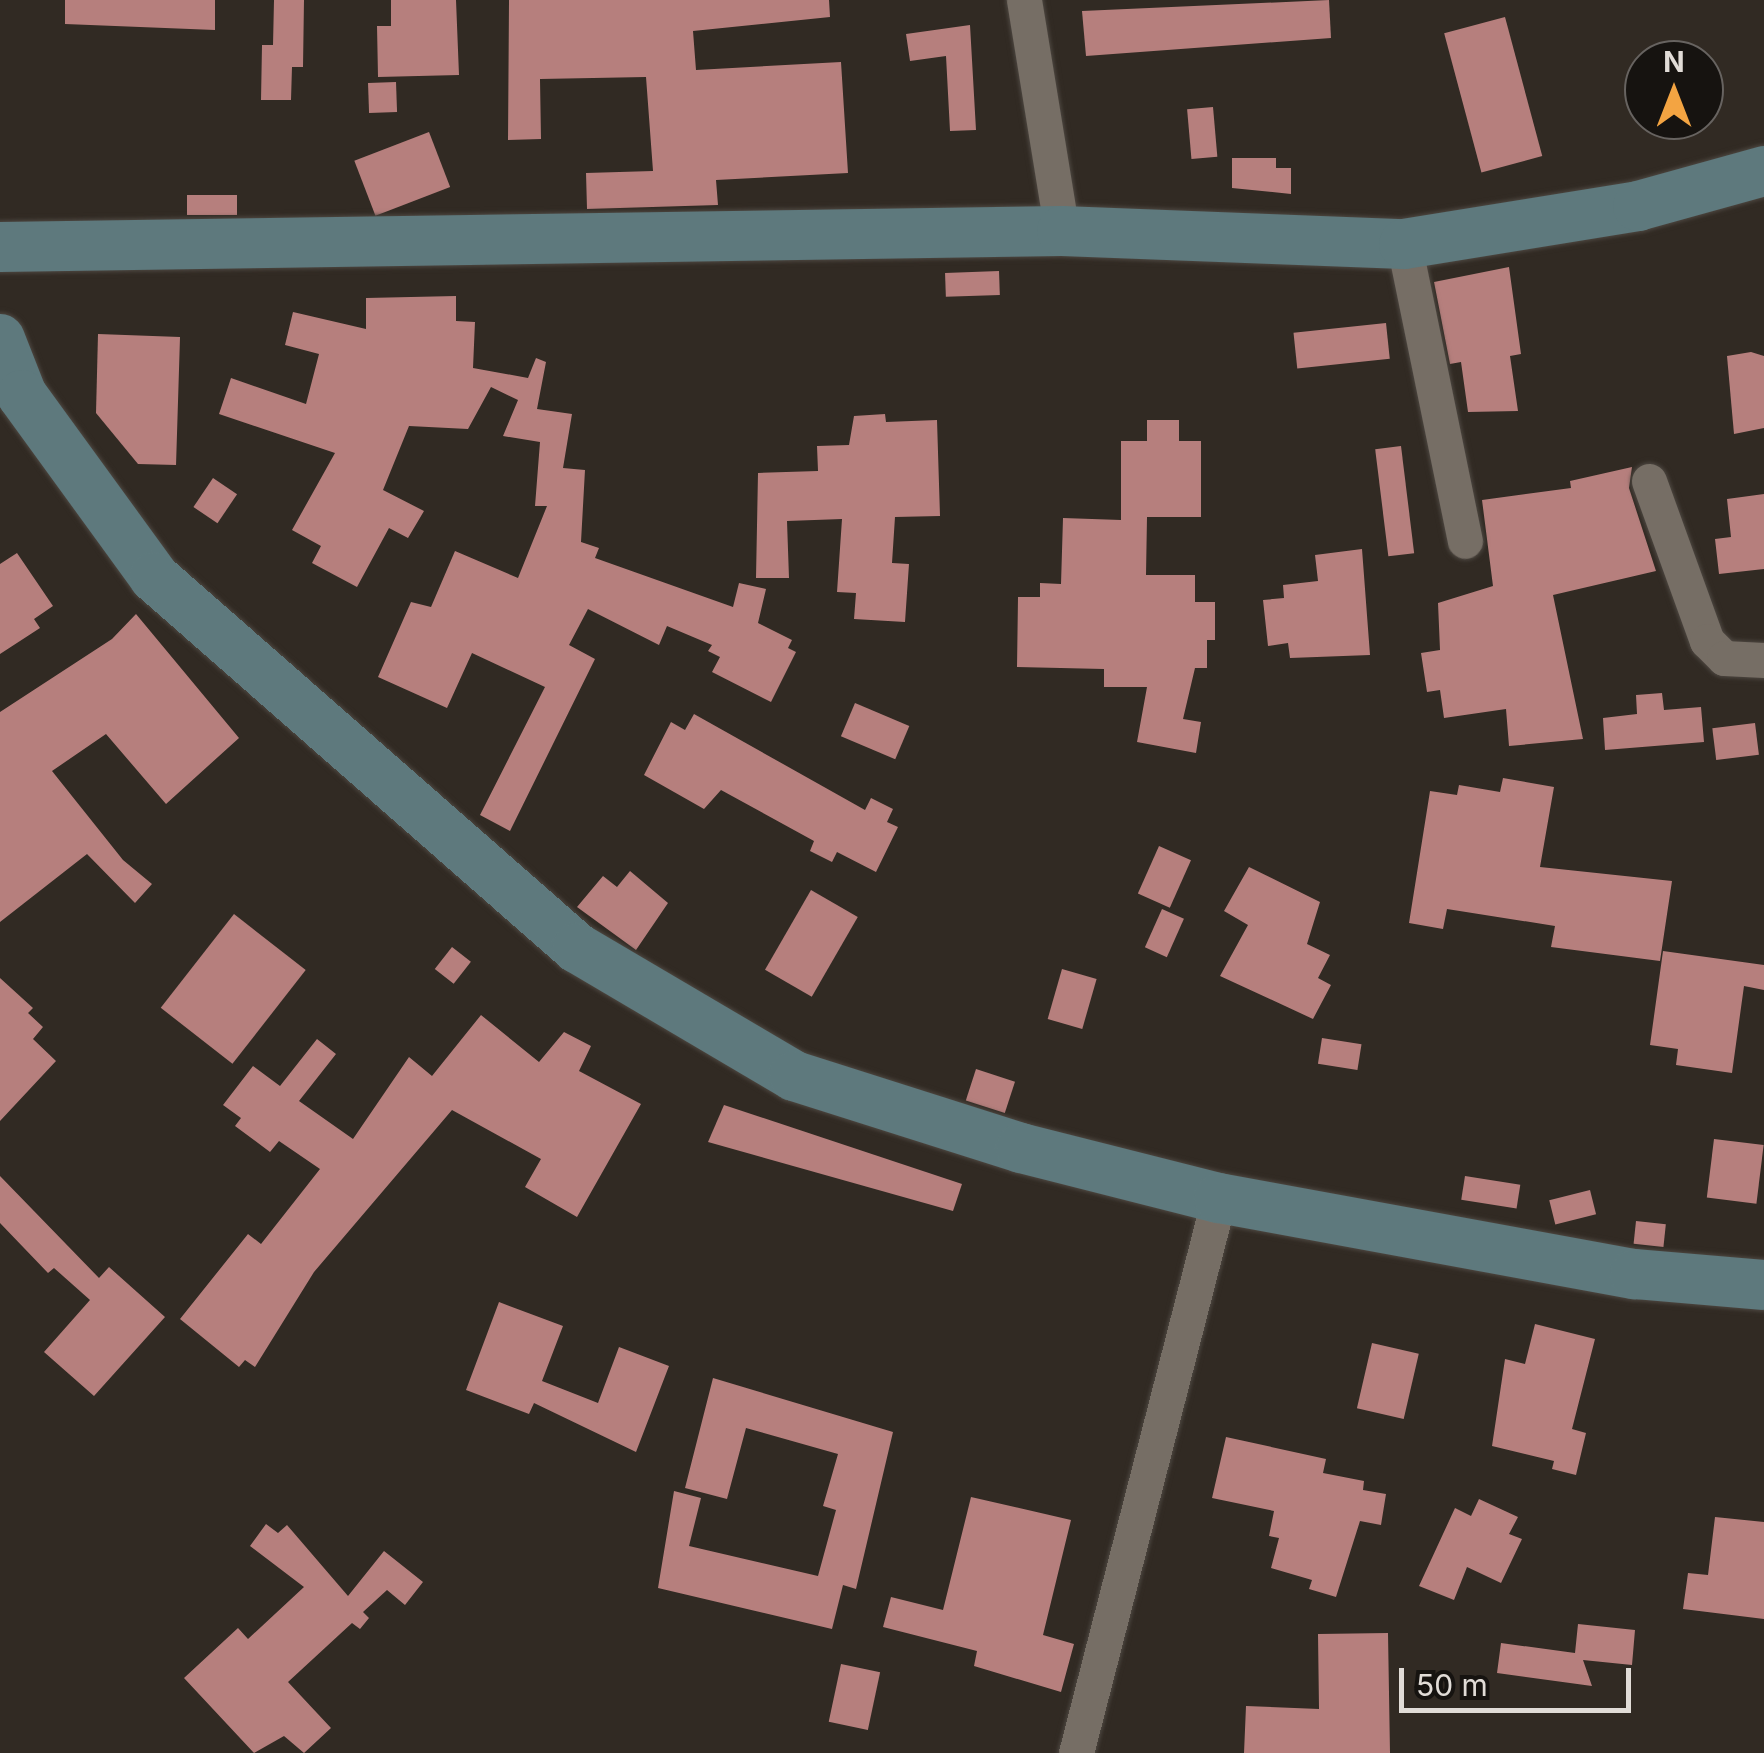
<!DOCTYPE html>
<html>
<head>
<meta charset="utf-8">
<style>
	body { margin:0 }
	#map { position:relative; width:1764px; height:1753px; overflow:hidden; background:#312a23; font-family:Inter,sans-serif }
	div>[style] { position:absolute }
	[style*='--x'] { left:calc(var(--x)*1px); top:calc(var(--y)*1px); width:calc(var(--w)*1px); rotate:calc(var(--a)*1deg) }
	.building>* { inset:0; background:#b67f7d; transform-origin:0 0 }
	.roads { filter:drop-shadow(0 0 2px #4d4741) drop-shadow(0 0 2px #4d4741) }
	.street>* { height:35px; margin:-17.5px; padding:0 17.5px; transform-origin:17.5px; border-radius:17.5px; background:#766e65 }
	.secondary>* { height:50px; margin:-25px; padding:0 25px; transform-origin:25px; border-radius:25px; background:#5e797d }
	span { translate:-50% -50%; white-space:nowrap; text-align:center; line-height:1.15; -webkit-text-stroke:10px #161310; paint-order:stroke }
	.north { position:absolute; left:1624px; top:40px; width:100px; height:100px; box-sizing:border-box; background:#161310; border:2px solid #676360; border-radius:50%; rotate:0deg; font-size:28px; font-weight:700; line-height:40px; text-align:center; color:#e1dcd7 }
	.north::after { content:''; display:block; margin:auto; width:35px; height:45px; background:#f3a442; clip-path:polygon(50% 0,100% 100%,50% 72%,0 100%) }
	.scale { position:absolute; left:1399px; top:1668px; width:232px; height:45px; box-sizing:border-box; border:5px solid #e1dcd7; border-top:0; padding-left:12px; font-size:30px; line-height:35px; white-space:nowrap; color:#e1dcd7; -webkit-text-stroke:8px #161310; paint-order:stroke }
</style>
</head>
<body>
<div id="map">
	<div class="building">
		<i style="clip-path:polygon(65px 0,215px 0,215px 30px,65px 24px)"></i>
		<i style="clip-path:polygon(274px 0,304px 0,303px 67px,292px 67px,291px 100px,261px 100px,262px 45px,273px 45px)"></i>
		<i style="clip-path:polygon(391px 0,456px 0,459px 75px,378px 77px,377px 26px,391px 26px)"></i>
		<i style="clip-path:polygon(509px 0,829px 0,830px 17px,693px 31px,696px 70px,841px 62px,848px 173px,716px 180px,718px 205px,587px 209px,586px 173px,653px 171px,646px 77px,540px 79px,541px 139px,508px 140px)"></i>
		<i style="clip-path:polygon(1329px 0,1331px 38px,1086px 56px,1082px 11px)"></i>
		<i style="left:1505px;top:17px;width:144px;height:63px;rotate:75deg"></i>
		<i style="clip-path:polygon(970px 25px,976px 130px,950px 131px,946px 56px,910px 61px,906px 34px)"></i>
		<i style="left:396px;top:82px;width:30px;height:28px;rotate:88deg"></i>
		<i style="left:1213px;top:107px;width:50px;height:26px;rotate:85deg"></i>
		<i style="left:429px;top:132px;width:59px;height:80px;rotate:69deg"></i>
		<i style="clip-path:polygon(1232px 158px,1276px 158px,1276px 168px,1291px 168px,1291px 194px,1232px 188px)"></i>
		<i style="left:187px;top:195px;width:50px;height:20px"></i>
		<i style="clip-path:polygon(1509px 267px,1521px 354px,1510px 356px,1518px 411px,1468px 412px,1461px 362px,1450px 364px,1434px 282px)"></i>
		<i style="left:999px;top:271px;width:24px;height:54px;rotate:88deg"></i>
		<i style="clip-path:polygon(456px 296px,456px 321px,475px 322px,473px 368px,528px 378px,536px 358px,546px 362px,537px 409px,572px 414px,563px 468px,585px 470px,581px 542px,599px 548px,595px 558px,733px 607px,739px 583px,766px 589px,758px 623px,792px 640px,788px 648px,796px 652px,771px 702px,712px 672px,720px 657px,708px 651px,712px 645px,667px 626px,659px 645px,588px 609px,569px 645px,595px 659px,510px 831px,480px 815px,545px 687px,472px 653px,447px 708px,378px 677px,411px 602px,431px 607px,455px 551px,518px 578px,547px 506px,535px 506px,540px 442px,503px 436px,518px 400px,491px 387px,468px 429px,409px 426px,383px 490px,424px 511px,408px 538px,389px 528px,357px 587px,312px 563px,321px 546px,292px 530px,335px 453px,219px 414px,231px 378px,306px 404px,319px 354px,285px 345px,293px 312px,366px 329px,366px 298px)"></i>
		<i style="left:1386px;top:323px;width:36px;height:93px;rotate:84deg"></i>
		<i style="clip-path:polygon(98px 334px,180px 337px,176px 465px,138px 464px,96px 413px)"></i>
		<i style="clip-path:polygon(1751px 352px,1764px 356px,1764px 428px,1734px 434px,1727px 356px)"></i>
		<i style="clip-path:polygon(885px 414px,886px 422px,937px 420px,940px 516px,895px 517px,892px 563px,909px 564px,905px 622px,854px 619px,856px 593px,837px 592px,842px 519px,787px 521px,789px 578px,756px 578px,758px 473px,818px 471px,817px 446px,849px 445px,854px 416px)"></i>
		<i style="clip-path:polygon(1147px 420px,1179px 420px,1179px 441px,1201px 441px,1201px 517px,1147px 517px,1146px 575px,1195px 575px,1195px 602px,1215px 602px,1215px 640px,1207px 640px,1207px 668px,1195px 668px,1183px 719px,1201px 722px,1196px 753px,1137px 742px,1147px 687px,1104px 687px,1104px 669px,1017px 667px,1018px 597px,1040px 597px,1040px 583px,1061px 584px,1063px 518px,1121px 520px,1121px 441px,1147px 441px)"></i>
		<i style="left:1401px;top:446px;width:108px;height:26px;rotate:83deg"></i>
		<i style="clip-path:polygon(1632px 467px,1629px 488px,1656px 571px,1553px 595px,1583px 739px,1509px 746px,1506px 709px,1444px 718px,1440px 690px,1427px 692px,1421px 653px,1440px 650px,1438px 603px,1493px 586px,1482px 500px,1571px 488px,1570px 481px)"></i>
		<i style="left:213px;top:478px;width:29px;height:35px;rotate:34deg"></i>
		<i style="clip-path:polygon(1764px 494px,1764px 569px,1719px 574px,1715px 539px,1731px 537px,1727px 499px)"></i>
		<i style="clip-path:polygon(1362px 549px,1370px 655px,1290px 658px,1288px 643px,1268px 646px,1263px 600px,1284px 598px,1283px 585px,1318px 581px,1315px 555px)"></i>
		<i style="clip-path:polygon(17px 553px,53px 606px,34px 619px,40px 628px,0 654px,0 564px)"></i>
		<i style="clip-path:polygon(136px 614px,239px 738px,166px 804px,106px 734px,52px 771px,123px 860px,152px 884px,135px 903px,87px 854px,0 922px,0 712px,112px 639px)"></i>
		<i style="clip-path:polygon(1662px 693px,1664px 710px,1701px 707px,1704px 742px,1605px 750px,1603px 718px,1637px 714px,1636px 695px)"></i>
		<i style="left:855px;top:703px;width:59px;height:36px;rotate:23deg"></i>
		<i style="clip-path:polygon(694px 714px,865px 810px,871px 798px,893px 809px,887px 822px,898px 827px,876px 872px,837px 852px,832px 862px,810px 851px,814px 841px,721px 790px,704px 809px,644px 775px,671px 722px,685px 730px)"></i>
		<i style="left:1755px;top:723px;width:32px;height:43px;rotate:83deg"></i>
		<i style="clip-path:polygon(1503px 778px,1554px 787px,1540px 867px,1672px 881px,1660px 961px,1551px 947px,1555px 926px,1447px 909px,1443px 929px,1409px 923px,1430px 791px,1457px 795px,1459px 785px,1500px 792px)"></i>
		<i style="left:1159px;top:846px;width:35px;height:52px;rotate:24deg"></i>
		<i style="clip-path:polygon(1249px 867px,1320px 902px,1307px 944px,1330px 955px,1318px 978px,1331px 985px,1313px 1019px,1220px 976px,1248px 925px,1224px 911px)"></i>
		<i style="clip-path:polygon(630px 871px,668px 903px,636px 950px,577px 907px,603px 876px,617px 887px)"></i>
		<i style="left:811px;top:890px;width:54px;height:92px;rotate:30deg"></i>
		<i style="left:1162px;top:909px;width:24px;height:42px;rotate:24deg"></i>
		<i style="left:234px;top:914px;width:91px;height:119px;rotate:38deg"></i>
		<i style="left:452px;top:947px;width:24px;height:28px;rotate:38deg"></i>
		<i style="clip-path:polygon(1663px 951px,1764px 965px,1764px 990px,1744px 986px,1732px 1073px,1676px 1065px,1678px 1049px,1650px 1045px)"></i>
		<i style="left:1062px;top:969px;width:36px;height:52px;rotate:16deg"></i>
		<i style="clip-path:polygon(0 978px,33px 1008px,28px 1013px,43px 1027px,33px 1039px,56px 1061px,0 1121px)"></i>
		<i style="clip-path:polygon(481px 1015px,539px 1062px,564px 1032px,591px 1046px,579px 1071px,641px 1104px,577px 1217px,525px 1187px,541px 1159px,452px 1110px,314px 1272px,255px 1367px,245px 1360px,239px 1367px,180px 1319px,248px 1234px,261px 1244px,320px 1169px,279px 1141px,270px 1152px,235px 1126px,241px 1118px,223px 1105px,253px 1066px,280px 1086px,317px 1039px,336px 1054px,299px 1101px,353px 1139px,409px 1057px,432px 1076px)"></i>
		<i style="left:1322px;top:1038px;width:40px;height:26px;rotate:9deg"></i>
		<i style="left:976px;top:1069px;width:41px;height:33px;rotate:18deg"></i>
		<i style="clip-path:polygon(724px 1105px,962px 1184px,953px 1211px,708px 1142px)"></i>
		<i style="left:1714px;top:1139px;width:50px;height:59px;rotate:7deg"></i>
		<i style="clip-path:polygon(0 1176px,99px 1278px,109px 1267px,165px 1317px,94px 1396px,44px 1352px,90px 1300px,54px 1268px,48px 1273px,0 1223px)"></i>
		<i style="left:1465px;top:1176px;width:56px;height:24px;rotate:9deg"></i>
		<i style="left:1590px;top:1190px;width:25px;height:42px;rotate:76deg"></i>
		<i style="left:1636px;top:1221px;width:30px;height:23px;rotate:6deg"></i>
		<i style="clip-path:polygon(499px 1302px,563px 1326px,542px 1381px,598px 1403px,619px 1347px,669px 1366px,636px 1452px,534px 1403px,529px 1414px,466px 1390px)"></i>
		<i style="clip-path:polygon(1535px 1324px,1595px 1339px,1572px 1429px,1586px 1433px,1576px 1475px,1552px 1469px,1554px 1461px,1492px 1446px,1505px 1359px,1525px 1364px)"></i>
		<i style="left:1372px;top:1343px;width:48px;height:67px;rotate:13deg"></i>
		<i style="clip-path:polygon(713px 1378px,893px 1432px,856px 1589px,843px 1585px,832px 1629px,658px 1588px,674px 1491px,701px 1498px,689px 1546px,818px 1576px,836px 1510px,823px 1506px,838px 1454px,746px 1428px,727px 1499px,685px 1488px)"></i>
		<i style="clip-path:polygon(1226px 1437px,1326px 1459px,1323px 1473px,1364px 1481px,1363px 1490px,1386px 1494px,1381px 1525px,1360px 1521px,1336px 1597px,1309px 1589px,1312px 1580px,1271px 1568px,1279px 1538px,1269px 1536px,1274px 1511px,1212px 1498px)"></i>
		<i style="clip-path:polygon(971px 1497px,1071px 1520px,1043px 1635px,1074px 1644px,1061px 1692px,974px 1666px,977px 1651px,883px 1627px,891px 1597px,943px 1610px)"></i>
		<i style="clip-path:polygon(1479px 1499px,1518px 1517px,1509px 1534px,1522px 1539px,1501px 1583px,1467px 1567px,1454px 1600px,1419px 1586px,1455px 1508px,1471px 1516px)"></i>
		<i style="clip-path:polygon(1715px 1517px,1764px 1522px,1764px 1619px,1683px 1609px,1688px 1573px,1708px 1575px)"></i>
		<i style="clip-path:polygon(266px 1524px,278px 1533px,287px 1525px,348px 1596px,384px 1551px,423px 1582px,405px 1605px,387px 1590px,363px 1612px,369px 1618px,360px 1629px,352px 1623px,288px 1682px,331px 1728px,304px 1753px,284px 1736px,254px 1753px,184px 1678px,238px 1628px,248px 1639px,304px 1587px,250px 1546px)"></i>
		<i style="clip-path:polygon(1578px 1624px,1635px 1630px,1632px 1665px,1583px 1660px,1592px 1686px,1497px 1673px,1501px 1643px,1575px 1653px)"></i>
		<i style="clip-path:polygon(1388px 1633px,1390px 1753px,1244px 1753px,1246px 1706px,1319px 1709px,1318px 1634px)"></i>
		<i style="left:841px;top:1664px;width:40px;height:59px;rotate:12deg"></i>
	</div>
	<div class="roads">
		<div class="street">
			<i style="--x:1024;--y:0;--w:234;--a:80.7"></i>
			<i style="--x:1404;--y:244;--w:303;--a:78.4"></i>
			<i style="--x:1649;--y:481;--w:170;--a:70.1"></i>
			<i style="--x:1707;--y:641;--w:24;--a:45"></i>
			<i style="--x:1724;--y:658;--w:40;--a:2.9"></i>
			<i style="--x:1076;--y:1753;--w:573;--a:-75.55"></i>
		</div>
		<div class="secondary">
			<i style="--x:0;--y:247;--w:1062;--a:-0.86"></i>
			<i style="--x:1062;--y:231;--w:342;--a:2.2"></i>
			<i style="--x:1404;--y:244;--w:237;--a:-9.2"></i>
			<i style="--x:1638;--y:206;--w:131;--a:-15.5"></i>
			<i style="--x:0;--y:339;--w:60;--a:68.6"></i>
			<i style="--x:22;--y:395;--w:225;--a:54"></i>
			<i style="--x:154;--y:577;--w:563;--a:41.25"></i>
			<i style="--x:577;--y:948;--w:252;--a:30.5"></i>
			<i style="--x:794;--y:1076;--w:238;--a:17.6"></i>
			<i style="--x:1021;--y:1148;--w:204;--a:14.2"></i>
			<i style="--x:1219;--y:1198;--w:423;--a:10.4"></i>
			<i style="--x:1635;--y:1274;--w:129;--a:4.9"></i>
		</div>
	</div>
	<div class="north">N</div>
	<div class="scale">50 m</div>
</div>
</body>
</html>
